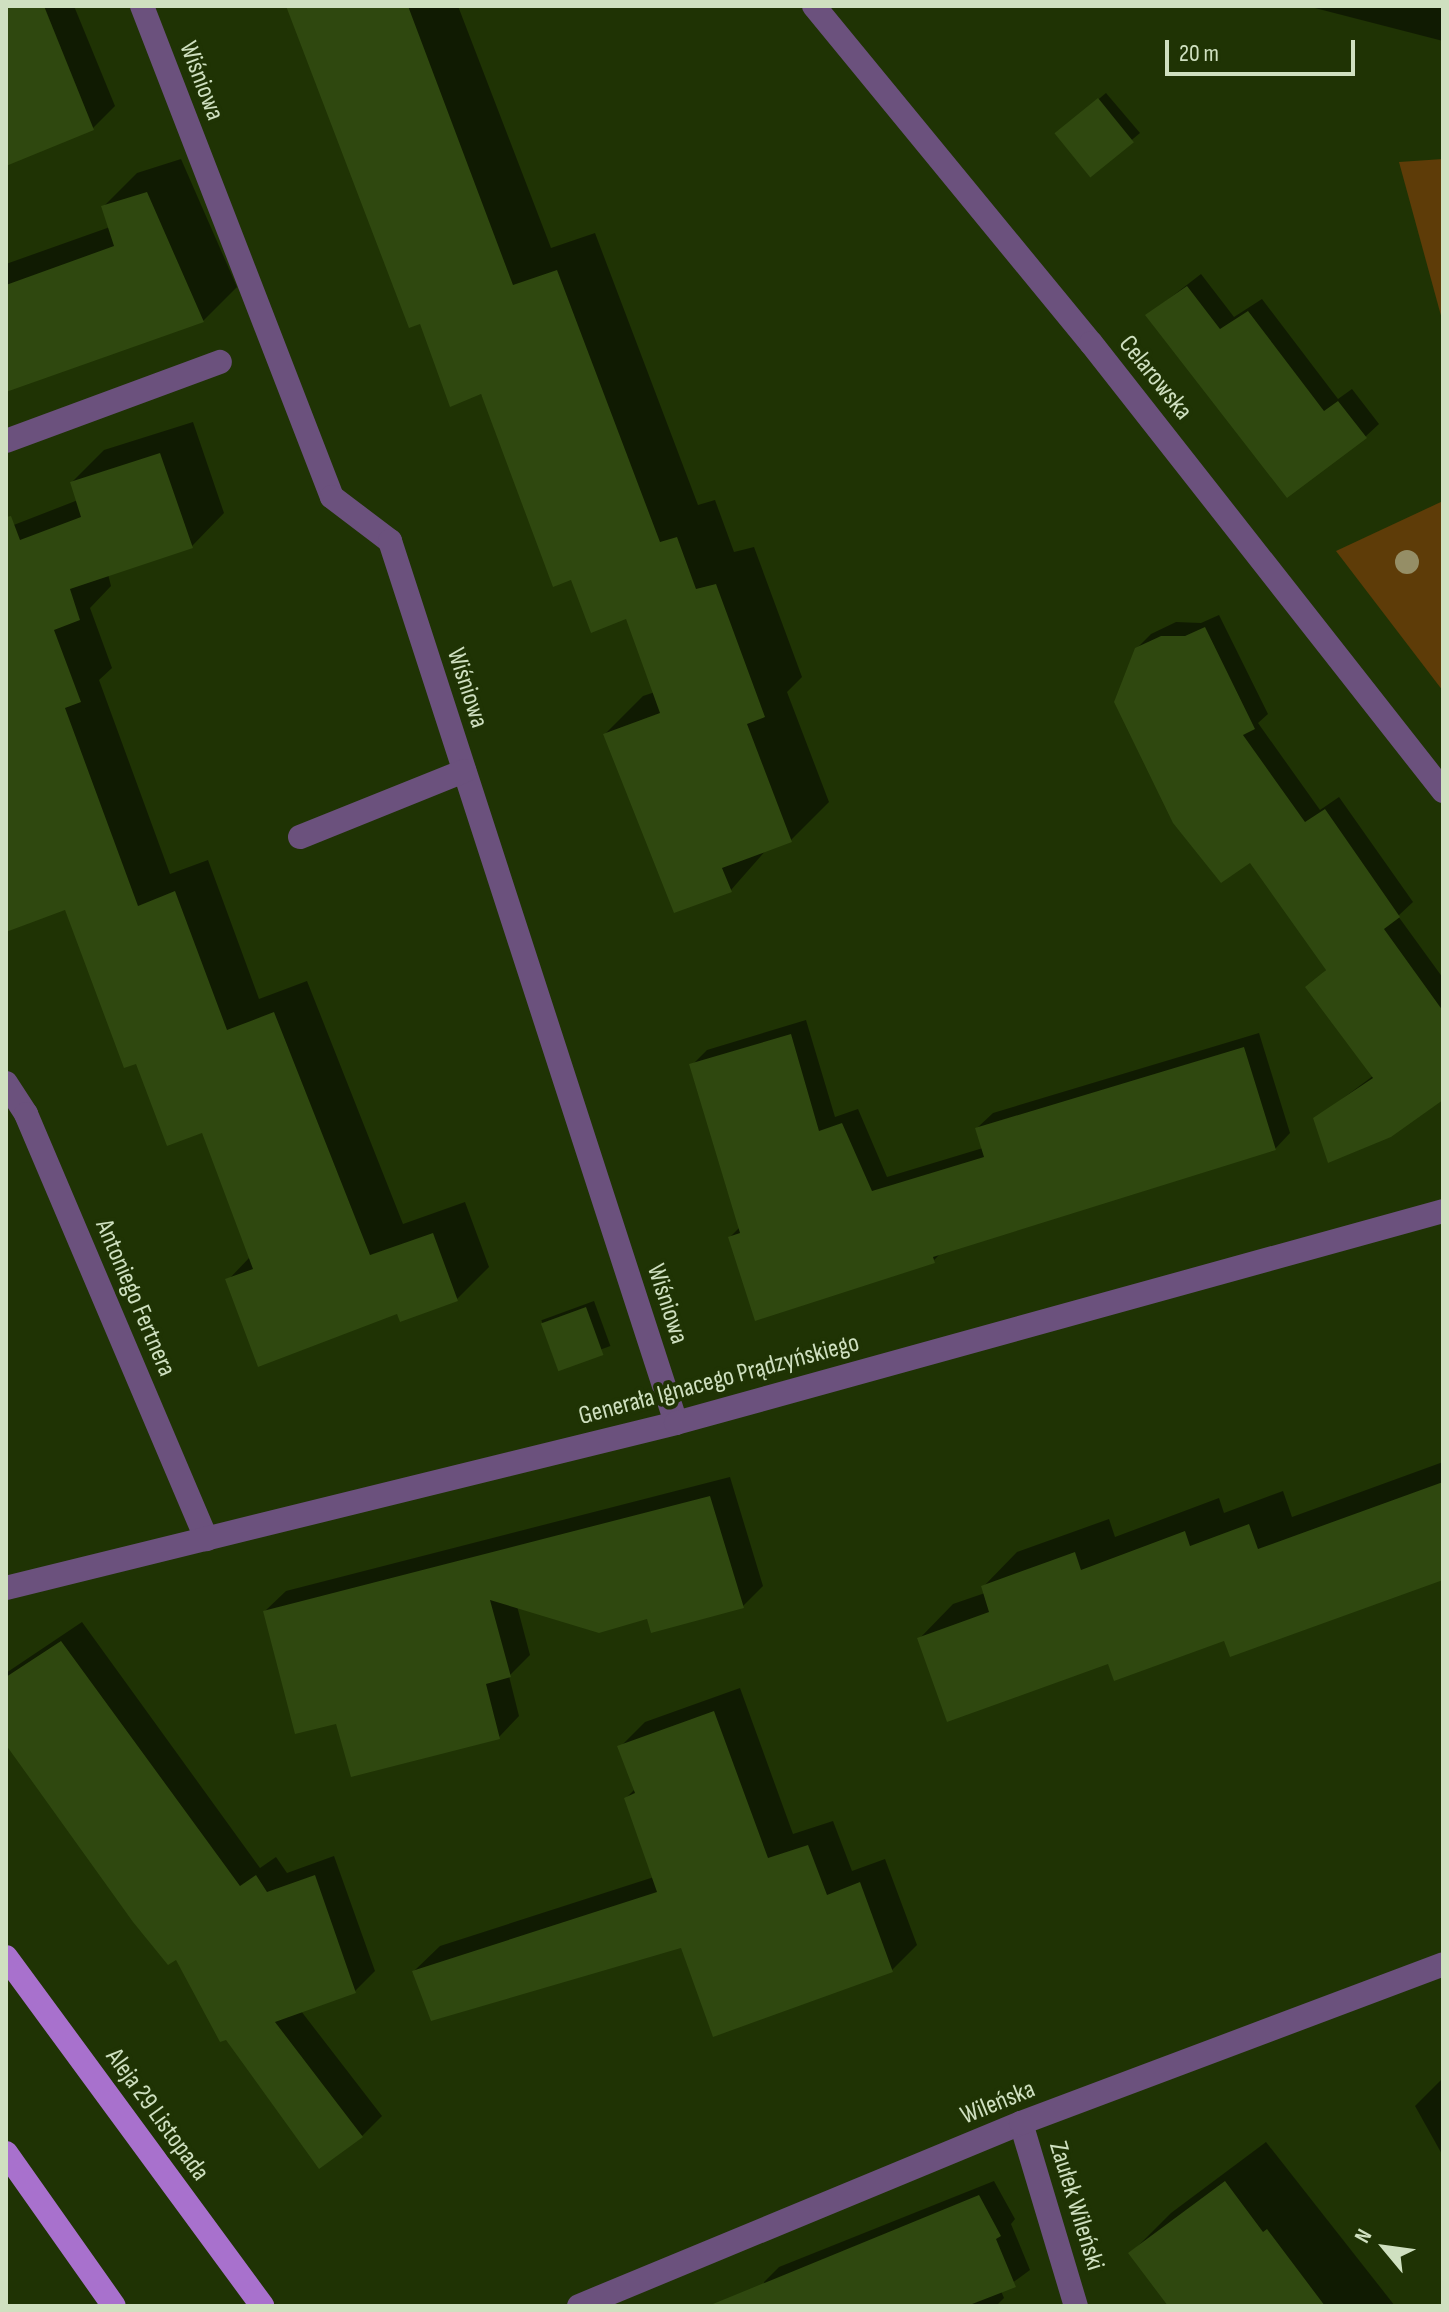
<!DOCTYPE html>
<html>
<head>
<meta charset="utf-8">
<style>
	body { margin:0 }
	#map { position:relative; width:1449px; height:2312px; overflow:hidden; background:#1f3304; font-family:"Sofia Sans Condensed",sans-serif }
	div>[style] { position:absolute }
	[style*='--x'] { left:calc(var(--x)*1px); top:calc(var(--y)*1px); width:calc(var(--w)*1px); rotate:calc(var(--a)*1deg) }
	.green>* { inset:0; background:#5e3c08 }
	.shadow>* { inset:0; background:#0007; transform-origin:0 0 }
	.building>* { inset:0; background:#2f480f; transform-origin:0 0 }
	.minor>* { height:24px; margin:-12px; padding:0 12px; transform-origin:12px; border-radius:12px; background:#6b517d }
	.major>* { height:24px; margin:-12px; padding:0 12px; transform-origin:12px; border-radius:12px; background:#a871cd }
	.trees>* { width:24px; height:24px; margin:-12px; border-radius:50%; background:#958e66 }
	span { translate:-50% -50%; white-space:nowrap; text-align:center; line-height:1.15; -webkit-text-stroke:8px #1f3304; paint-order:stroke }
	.street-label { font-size:26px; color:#cfe0c0 }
	.frame { position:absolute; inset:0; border:8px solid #cfe0c0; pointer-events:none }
	.north { position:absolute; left:1345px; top:2208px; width:80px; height:80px; -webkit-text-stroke:6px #1f3304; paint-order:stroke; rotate:299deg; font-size:22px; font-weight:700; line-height:32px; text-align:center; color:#cfe0c0 }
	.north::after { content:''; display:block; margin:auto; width:28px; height:36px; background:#cfe0c0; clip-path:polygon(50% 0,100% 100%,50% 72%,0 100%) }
	.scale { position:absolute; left:1165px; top:40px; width:190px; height:36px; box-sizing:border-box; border:4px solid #cfe0c0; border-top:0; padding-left:10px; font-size:24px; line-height:28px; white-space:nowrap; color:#cfe0c0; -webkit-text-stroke:6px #1f3304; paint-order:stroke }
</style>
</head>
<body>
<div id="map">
	<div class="green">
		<i style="clip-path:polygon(1443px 159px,1443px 323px,1399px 162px)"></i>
		<i style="clip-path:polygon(1443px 501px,1443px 691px,1336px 551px)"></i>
	</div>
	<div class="shadow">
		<i style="clip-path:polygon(6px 6px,74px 6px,115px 106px,93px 128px,6px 164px)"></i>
		<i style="clip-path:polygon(288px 6px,458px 6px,551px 248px,595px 233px,698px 505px,715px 500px,734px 552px,754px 547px,802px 677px,787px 692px,829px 802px,791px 840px,767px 849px,731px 890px,605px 734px,643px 696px,655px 692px,628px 616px,572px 577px)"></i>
		<i style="clip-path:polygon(1307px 6px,1443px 6px,1443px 41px)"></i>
		<i style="clip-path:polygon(1106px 93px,1140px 133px,1090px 175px,1065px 127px)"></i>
		<i style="clip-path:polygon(181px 159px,237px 287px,203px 321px,6px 389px,6px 264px,110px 227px,103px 207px,137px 173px)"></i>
		<i style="clip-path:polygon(1201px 274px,1234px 317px,1262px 299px,1338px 399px,1352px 389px,1379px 424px,1365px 437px,1148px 315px)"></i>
		<i style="clip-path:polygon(193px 422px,224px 513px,192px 546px,108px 574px,111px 586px,90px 608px,112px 668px,99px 680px,170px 874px,208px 860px,259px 999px,307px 981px,403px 1224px,465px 1202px,489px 1267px,457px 1299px,398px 1311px,228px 1280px,250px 1257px,203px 1130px,137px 1061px,67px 907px,6px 915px,6px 528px,78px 500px,72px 482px,104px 450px)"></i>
		<i style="clip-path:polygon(1219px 615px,1268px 714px,1258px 723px,1320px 810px,1339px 797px,1413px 902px,1398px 916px,1443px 978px,1443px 1097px,1315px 1119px,1373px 1076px,1308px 987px,1328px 968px,1136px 649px,1151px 634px,1176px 622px,1201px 623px)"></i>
		<i style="clip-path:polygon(806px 1020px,835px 1117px,858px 1109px,887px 1177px,983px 1148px,977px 1128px,993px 1113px,1259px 1033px,1290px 1133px,1275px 1149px,942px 1252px,933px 1261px,730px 1237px,740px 1227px,692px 1065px,707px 1050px)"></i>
		<i style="left:594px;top:1301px;width:48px;height:56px;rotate:70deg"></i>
		<i style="clip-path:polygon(1443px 1462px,1443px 1578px,1225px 1638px,1109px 1662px,919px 1639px,953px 1604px,985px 1593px,983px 1587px,1017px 1552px,1109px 1519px,1115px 1537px,1219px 1498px,1224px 1513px,1283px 1491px,1292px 1517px)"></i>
		<i style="clip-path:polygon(730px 1477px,763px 1586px,743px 1606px,517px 1606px,530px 1655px,509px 1676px,519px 1716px,499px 1737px,337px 1721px,265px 1611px,286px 1591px)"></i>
		<i style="clip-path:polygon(82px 1622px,260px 1868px,276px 1857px,287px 1873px,334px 1856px,375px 1971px,355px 1991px,301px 2011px,382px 2116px,362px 2136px,176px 1957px,6px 1741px,6px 1673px)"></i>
		<i style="clip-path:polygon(740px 1688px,793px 1834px,833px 1821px,852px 1871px,885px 1859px,917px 1945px,892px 1970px,682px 1945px,414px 1971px,440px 1946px,654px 1877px,626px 1798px,635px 1789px,620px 1747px,645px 1722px)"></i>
		<i style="clip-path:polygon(1443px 2078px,1443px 2156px,1415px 2106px)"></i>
		<i style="clip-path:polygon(1266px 2142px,1395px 2306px,1170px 2306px,1131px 2253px,1171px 2213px)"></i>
		<i style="clip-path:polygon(994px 2181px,1015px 2219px,1011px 2224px,1030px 2270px,1001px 2291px,1004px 2298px,996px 2306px,773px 2306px,764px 2282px,779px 2267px)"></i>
	</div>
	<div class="building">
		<i style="clip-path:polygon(6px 6px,44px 6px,94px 130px,6px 166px)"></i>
		<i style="clip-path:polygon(286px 6px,408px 6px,513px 285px,557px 270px,660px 542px,677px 537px,696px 589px,716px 584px,765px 717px,747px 724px,792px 842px,722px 868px,732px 892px,674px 913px,603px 734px,660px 713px,626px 619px,591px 633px,571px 580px,553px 587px,481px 394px,450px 407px,420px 324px,409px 328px)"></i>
		<i style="left:1098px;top:98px;width:57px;height:56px;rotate:51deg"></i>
		<i style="clip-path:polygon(147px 192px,204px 322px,6px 392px,6px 285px,114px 246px,101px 206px)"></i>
		<i style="clip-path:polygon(1187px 286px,1220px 329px,1248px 311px,1324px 411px,1338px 401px,1367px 438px,1287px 498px,1145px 315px)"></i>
		<i style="clip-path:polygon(160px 453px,193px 548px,70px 589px,80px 620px,54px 630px,81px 702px,65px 708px,138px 906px,175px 891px,227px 1030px,274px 1012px,370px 1255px,433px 1233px,458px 1301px,400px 1322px,397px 1314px,258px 1367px,225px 1279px,253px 1269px,202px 1133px,167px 1146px,136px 1064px,124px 1068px,65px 910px,6px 932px,6px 517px,11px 516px,20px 540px,81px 517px,70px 482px)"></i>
		<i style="clip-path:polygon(1205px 627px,1255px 729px,1243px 735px,1305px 822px,1325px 809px,1400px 917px,1384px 929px,1443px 1011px,1443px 1100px,1391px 1137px,1328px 1163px,1313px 1118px,1373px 1078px,1305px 987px,1326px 970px,1250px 863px,1221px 883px,1173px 823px,1114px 702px,1135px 648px,1161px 636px,1185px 636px)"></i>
		<i style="clip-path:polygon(791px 1034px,819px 1131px,842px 1123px,872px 1191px,984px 1157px,975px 1128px,1244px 1047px,1276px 1150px,933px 1257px,935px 1263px,755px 1321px,728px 1237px,740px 1233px,689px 1064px)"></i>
		<i style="left:586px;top:1307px;width:51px;height:48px;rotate:70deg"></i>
		<i style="clip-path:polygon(1443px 1482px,1443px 1580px,1230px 1657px,1224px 1641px,1114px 1681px,1108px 1664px,947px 1722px,917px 1638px,989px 1612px,981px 1586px,1075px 1552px,1081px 1570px,1185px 1531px,1190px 1546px,1249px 1524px,1258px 1549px)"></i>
		<i style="clip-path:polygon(710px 1496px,744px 1608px,651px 1633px,647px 1619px,599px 1633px,490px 1600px,511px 1677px,486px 1684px,500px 1739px,351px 1777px,336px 1724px,295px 1734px,263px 1611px)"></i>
		<i style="clip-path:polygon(61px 1641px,240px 1886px,256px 1875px,267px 1892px,315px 1875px,356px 1993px,275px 2022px,363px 2137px,319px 2169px,226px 2040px,220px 2042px,176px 1960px,168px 1965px,133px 1922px,6px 1745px,6px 1677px)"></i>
		<i style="clip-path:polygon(714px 1711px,768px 1858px,808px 1845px,827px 1895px,860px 1882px,893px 1972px,713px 2037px,681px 1948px,431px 2021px,412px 1971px,657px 1892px,624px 1798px,635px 1793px,617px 1746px)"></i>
		<i style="clip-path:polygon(1225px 2181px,1263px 2232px,1267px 2229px,1325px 2306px,1168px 2306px,1128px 2253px)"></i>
		<i style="clip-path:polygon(979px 2195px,1001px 2236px,996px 2239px,1016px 2287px,967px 2306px,708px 2306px)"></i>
	</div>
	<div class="minor">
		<i style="--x:142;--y:6;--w:526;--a:68.85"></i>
		<i style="--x:332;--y:497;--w:73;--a:37.2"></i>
		<i style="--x:390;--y:541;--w:927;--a:72.03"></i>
		<i style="--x:814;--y:6;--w:436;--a:50.6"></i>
		<i style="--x:1091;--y:343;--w:570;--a:51.84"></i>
		<i style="--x:6;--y:441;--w:228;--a:-20.3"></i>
		<i style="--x:300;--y:837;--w:177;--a:-21.9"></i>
		<i style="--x:6;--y:1083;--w:37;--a:57"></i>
		<i style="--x:26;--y:1114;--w:462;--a:67"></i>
		<i style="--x:6;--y:1588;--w:690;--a:-13.83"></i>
		<i style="--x:676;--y:1423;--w:796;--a:-15.45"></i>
		<i style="--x:1021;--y:2123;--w:191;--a:73.3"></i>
		<i style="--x:579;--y:2306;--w:478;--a:-22.5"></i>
		<i style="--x:1021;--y:2123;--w:451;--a:-20.6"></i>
	</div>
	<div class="major">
		<i style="--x:6;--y:1957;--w:433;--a:53.7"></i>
		<i style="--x:6;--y:2153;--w:187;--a:54.8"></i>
	</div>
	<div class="trees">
		<i style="left:1407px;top:562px"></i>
	</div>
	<div class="street-label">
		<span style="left:201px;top:81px;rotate:69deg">Wiśniowa</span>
		<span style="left:1155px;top:378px;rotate:51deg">Celarowska</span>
		<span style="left:467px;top:688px;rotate:72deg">Wiśniowa</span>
		<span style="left:135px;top:1298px;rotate:67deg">Antoniego Fertnera</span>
		<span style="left:667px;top:1304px;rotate:72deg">Wiśniowa</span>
		<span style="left:719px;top:1380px;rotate:-15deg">Generała Ignacego Prądzyńskiego</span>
		<span style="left:998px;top:2103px;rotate:-22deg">Wileńska</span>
		<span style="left:157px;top:2115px;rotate:54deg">Aleja 29 Listopada</span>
		<span style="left:1076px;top:2206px;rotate:73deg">Zaułek Wileński</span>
	</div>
	<div class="frame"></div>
	<div class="north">N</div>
	<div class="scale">20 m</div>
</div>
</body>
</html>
